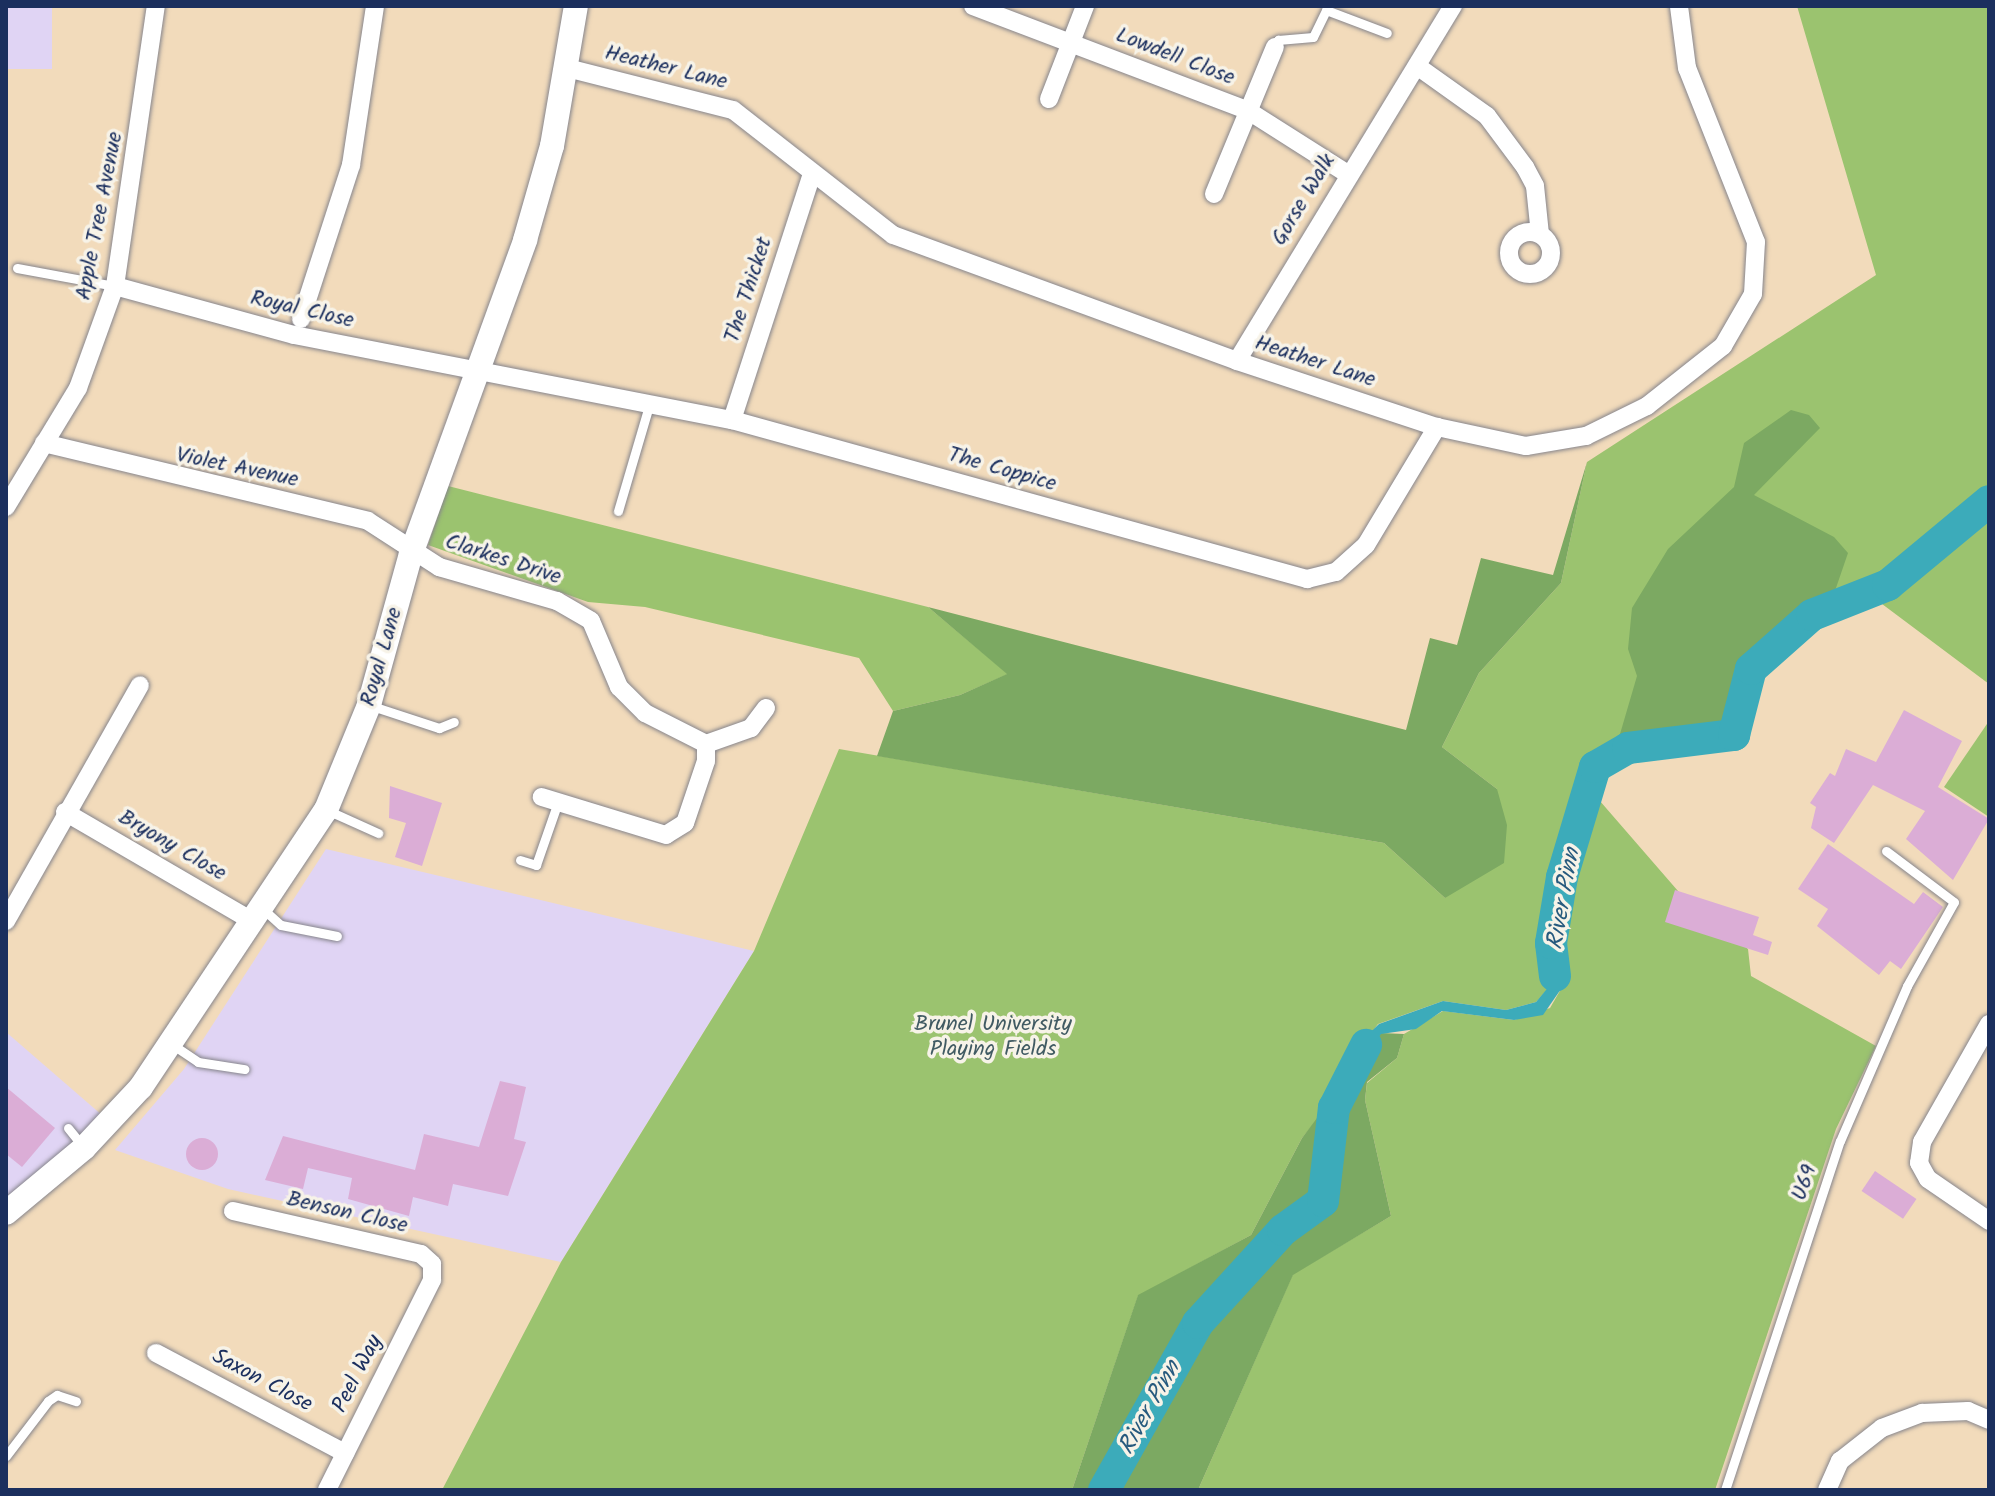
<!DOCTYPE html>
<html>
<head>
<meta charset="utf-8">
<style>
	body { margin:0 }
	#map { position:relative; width:1995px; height:1496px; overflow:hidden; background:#f2dbbb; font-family:Kalam,sans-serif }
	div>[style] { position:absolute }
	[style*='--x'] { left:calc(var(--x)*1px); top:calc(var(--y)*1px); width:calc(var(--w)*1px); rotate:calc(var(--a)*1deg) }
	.built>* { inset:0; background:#e0d4f4; transform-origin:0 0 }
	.green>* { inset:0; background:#9bc36f }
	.forest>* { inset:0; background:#7ca962 }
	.water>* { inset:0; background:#3cabba }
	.river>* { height:32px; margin:-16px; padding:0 16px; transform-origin:16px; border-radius:16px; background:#3cabba }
	.building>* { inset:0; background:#dbadd6; transform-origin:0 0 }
	.round { border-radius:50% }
	.roads { filter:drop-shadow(0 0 2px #86858c) drop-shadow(0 0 2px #86858c) }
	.service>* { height:9px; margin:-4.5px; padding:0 4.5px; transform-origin:4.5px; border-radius:4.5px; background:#fff }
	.minor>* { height:18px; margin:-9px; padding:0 9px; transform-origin:9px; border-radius:9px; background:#fff }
	.minor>.ring { margin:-9px; padding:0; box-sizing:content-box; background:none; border:18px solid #fff; border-radius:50% }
	.tertiary>* { height:24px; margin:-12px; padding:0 12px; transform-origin:12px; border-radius:12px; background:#fff }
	span { translate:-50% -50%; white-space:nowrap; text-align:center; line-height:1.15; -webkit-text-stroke:7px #f7f3e8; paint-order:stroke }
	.street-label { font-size:22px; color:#1b2f5e }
	.park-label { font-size:22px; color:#415b63 }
	.water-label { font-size:24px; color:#275a7e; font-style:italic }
	.frame { position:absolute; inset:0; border:8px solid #1b2f5e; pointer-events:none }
</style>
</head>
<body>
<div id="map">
	<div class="built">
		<i style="left:6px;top:6px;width:46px;height:63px"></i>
		<i style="clip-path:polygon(326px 849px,754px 951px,561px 1262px,228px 1189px,115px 1150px,184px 1069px)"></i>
		<i style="clip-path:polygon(6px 1032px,103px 1116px,6px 1213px)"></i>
	</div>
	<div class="green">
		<i style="clip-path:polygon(1797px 6px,1989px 6px,1989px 684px,1870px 595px,1814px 621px,1756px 671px,1750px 723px,1736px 741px,1614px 758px,1599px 773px,1593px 793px,1678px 891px,1748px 949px,1751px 976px,1876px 1046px,1836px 1129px,1715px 1490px,1198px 1490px,1293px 1274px,1391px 1216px,1365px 1100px,1367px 1083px,1397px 1058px,1404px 1034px,1443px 1011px,1514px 1020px,1550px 1008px,1561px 989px,1554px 933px,1552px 984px,1536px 1002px,1506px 1010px,1443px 1001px,1378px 1024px,1350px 1061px,1346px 1084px,1302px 1138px,1251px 1235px,1138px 1296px,1072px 1490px,442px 1490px,561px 1262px,754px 951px,839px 749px,1384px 843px,1445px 898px,1497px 789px,1442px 747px,1479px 673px,1561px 583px,1587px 462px,1876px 275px)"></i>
		<i style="clip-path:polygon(448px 486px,928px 607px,1008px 674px,960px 695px,893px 711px,859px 658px,645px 607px,588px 602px,428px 545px)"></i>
		<i style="clip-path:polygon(1989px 721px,1989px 817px,1944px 787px)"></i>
	</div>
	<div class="forest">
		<i style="clip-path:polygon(1791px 410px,1809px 415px,1820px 428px,1754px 495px,1834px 537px,1848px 553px,1826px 617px,1756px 671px,1750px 723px,1736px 741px,1613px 758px,1637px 676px,1628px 649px,1632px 608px,1668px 549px,1734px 487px,1744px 443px)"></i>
		<i style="clip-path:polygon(1587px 462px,1561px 583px,1479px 673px,1442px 747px,1497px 789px,1507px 825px,1504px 863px,1445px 898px,1384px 843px,877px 756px,893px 711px,960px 695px,1007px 674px,928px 607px,1406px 730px,1430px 638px,1457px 645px,1481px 558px,1553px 575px)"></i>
		<i style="clip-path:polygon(1381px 1033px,1404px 1034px,1397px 1058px,1367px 1082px,1365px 1100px,1391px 1216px,1293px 1275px,1198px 1490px,1072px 1490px,1138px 1295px,1251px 1235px,1302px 1138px)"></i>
	</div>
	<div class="water">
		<i style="clip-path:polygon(1554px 932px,1561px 989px,1543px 1015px,1514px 1020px,1442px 1011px,1416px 1029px,1381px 1034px,1346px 1084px,1354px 1048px,1379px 1024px,1443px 1001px,1506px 1010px,1536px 1002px,1551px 984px,1544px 948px)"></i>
	</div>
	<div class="river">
		<i style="--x:1555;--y:976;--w:33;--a:-97"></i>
		<i style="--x:1551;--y:943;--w:67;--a:-80.5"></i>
		<i style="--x:1562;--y:877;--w:115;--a:-73.3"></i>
		<i style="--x:1595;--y:767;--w:38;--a:-30"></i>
		<i style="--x:1628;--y:748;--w:107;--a:-7"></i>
		<i style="--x:1734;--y:735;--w:68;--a:-75.6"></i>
		<i style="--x:1751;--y:669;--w:81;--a:-41.5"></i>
		<i style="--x:1812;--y:615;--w:82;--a:-21.5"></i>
		<i style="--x:1888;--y:585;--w:131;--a:-39.7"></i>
		<i style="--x:1104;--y:1490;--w:192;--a:-60.6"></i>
		<i style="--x:1198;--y:1323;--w:126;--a:-47.6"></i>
		<i style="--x:1283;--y:1230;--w:49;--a:-35.9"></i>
		<i style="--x:1323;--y:1201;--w:94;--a:-83.3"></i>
		<i style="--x:1334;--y:1108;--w:71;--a:-63.1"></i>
	</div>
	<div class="building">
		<i style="clip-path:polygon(1904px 710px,1962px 741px,1938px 787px,1989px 819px,1953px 880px,1906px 839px,1925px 811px,1873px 785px,1834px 843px,1811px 828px,1816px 807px,1810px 803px,1830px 773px,1835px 776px,1846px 749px,1876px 762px)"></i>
		<i style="clip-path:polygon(390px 786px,442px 803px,422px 866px,395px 857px,406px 823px,389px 818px)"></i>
		<i style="clip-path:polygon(1828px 844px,1914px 904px,1923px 892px,1943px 907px,1901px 969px,1890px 961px,1879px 975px,1817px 926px,1828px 909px,1798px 889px)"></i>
		<i style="clip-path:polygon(1675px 890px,1759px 917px,1753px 935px,1772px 942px,1768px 955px,1665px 922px)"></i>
		<i style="clip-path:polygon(500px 1081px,526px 1087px,514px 1139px,526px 1142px,508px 1196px,453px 1184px,448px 1206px,413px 1197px,409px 1216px,348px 1199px,352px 1178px,308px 1168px,303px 1189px,265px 1180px,283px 1136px,415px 1170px,424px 1134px,479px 1147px)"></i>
		<i style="clip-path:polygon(6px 1087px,55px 1128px,22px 1167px,6px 1154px)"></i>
		<i class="round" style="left:186px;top:1138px;width:32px;height:32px"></i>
		<i style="left:1875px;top:1171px;width:50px;height:24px;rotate:34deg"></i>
	</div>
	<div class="roads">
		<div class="service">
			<i style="--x:1275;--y:47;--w:8;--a:-67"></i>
			<i style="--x:1278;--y:40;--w:35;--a:-5"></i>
			<i style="--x:1313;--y:37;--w:30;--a:-64"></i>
			<i style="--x:1326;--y:10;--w:65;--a:20.7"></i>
			<i style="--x:17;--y:268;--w:100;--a:10.4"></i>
			<i style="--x:618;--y:511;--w:114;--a:-73.6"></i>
			<i style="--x:369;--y:705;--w:74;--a:18.2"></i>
			<i style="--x:439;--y:728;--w:16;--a:-22"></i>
			<i style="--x:329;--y:811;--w:54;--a:24.2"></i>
			<i style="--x:520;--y:860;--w:17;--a:17"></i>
			<i style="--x:536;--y:865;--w:67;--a:-70.8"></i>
			<i style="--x:263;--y:909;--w:24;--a:42"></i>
			<i style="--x:281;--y:925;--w:57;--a:11.1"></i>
			<i style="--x:173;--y:1045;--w:30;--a:34"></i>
			<i style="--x:198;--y:1062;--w:47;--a:8.7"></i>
			<i style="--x:68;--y:1128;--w:22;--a:51"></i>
			<i style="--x:6;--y:1456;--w:69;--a:-52.6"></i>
			<i style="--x:48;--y:1401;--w:11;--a:-34"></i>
			<i style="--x:57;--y:1395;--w:20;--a:18"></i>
			<i style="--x:1725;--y:1490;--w:367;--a:-71.8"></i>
			<i style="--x:1840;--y:1141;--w:169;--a:-66.6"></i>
			<i style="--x:1907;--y:986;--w:96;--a:-60.8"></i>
			<i style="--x:1954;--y:902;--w:85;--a:-143.1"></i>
		</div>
		<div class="minor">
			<i style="--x:973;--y:6;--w:293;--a:20.8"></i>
			<i style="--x:1247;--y:110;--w:120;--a:32.4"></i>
			<i style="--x:1417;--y:66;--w:86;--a:35.5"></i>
			<i style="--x:1487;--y:116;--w:64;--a:53.3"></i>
			<i style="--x:1525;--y:167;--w:21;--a:62"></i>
			<i style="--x:1535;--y:186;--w:48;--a:84.1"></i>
			<i style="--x:567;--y:68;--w:171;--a:14.2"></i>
			<i style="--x:733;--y:110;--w:203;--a:38"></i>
			<i style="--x:893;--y:235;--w:366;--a:20.1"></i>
			<i style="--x:1237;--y:361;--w:211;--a:18.3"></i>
			<i style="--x:1437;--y:427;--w:91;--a:12.1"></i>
			<i style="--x:1526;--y:446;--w:61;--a:-9.5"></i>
			<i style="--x:1586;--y:436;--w:68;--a:-26.2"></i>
			<i style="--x:1647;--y:406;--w:97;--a:-38.3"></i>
			<i style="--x:1723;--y:346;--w:60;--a:-60"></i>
			<i style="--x:1753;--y:294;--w:52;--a:-86.7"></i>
			<i style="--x:1756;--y:242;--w:187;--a:-111.6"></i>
			<i style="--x:1687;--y:68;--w:63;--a:-97.4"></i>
			<i style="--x:1049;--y:99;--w:100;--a:-68.8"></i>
			<i style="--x:1214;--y:194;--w:159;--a:-67.5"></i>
			<i class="ring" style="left:1509px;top:232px;width:24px;height:24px"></i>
			<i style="--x:115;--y:286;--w:186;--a:15.3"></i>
			<i style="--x:294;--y:335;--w:446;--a:11"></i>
			<i style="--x:732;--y:420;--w:597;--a:15.46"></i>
			<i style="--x:1307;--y:579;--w:30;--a:-14"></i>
			<i style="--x:1336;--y:572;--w:40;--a:-42"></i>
			<i style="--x:1366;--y:545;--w:138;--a:-59"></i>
			<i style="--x:301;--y:319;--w:162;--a:-72"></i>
			<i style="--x:351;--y:165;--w:161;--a:-81.4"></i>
			<i style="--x:1237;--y:361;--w:416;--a:-58.7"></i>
			<i style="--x:732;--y:420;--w:259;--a:-72"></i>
			<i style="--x:44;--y:443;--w:333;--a:13.5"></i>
			<i style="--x:368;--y:521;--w:85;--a:32.9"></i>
			<i style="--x:439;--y:567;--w:123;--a:16.1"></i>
			<i style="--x:557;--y:601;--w:39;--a:30"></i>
			<i style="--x:591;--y:621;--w:72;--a:67"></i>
			<i style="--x:619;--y:687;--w:37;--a:45"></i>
			<i style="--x:645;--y:713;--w:68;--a:26.9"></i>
			<i style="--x:706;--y:744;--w:17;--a:90"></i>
			<i style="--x:706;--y:761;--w:65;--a:108.7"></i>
			<i style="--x:685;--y:823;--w:22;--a:148"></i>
			<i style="--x:666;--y:835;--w:130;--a:-163"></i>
			<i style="--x:6;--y:507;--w:139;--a:-58.8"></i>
			<i style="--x:78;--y:388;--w:109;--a:-70.1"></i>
			<i style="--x:115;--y:286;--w:283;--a:-81.7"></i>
			<i style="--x:706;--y:744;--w:48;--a:-19.6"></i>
			<i style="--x:751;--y:728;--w:25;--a:-53"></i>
			<i style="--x:65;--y:812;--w:219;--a:30.2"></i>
			<i style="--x:6;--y:921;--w:271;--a:-60.4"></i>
			<i style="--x:1989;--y:1024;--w:136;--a:119.6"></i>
			<i style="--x:1922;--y:1142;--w:21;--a:98"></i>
			<i style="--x:1919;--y:1163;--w:18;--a:61"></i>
			<i style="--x:1928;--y:1179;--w:74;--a:34.5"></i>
			<i style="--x:233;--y:1211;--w:193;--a:12.9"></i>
			<i style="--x:421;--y:1254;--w:15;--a:42"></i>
			<i style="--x:432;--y:1264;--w:16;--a:90"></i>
			<i style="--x:432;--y:1280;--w:235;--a:116.6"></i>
			<i style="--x:156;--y:1353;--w:214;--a:27.9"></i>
			<i style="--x:1827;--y:1490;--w:32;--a:-66"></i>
			<i style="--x:1840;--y:1461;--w:53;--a:-38.2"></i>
			<i style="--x:1882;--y:1428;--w:43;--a:-20.6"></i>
			<i style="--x:1922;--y:1413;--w:46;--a:-2.5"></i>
			<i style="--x:1968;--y:1411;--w:23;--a:23"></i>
		</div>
		<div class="tertiary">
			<i style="--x:6;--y:1213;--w:102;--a:-39.8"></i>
			<i style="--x:84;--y:1148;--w:83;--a:-46.9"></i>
			<i style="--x:141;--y:1087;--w:333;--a:-56.3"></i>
			<i style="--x:326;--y:810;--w:113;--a:-67.7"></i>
			<i style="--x:369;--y:705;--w:157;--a:-74.5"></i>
			<i style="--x:411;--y:554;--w:334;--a:-70"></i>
			<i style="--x:525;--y:240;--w:98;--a:-74"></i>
			<i style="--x:552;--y:146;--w:142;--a:-80.3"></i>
		</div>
	</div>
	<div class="street-label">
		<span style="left:1175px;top:57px;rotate:21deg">Lowdell Close</span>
		<span style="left:666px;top:68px;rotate:14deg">Heather Lane</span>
		<span style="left:1304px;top:200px;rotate:-59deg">Gorse Walk</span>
		<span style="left:100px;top:216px;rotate:-79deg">Apple Tree Avenue</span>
		<span style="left:749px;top:290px;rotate:-72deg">The Thicket</span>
		<span style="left:302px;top:310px;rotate:13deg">Royal Close</span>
		<span style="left:1315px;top:362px;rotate:18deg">Heather Lane</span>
		<span style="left:237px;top:468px;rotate:12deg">Violet Avenue</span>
		<span style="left:1002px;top:470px;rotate:16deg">The Coppice</span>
		<span style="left:503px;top:560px;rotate:18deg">Clarkes Drive</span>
		<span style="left:382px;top:657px;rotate:-74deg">Royal Lane</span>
		<span style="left:172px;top:846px;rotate:30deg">Bryony Close</span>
		<span style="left:1805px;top:1183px;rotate:-70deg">U69</span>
		<span style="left:347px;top:1213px;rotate:13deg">Benson Close</span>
		<span style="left:358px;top:1374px;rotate:-63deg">Peel Way</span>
		<span style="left:262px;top:1381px;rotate:28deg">Saxon Close</span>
	</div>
	<div class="park-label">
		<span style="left:993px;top:1037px">Brunel University<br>Playing Fields</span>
	</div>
	<div class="water-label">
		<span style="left:1564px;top:899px;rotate:-80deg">River Pinn</span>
		<span style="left:1150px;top:1408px;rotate:-61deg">River Pinn</span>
	</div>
	<div class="frame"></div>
</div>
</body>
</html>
